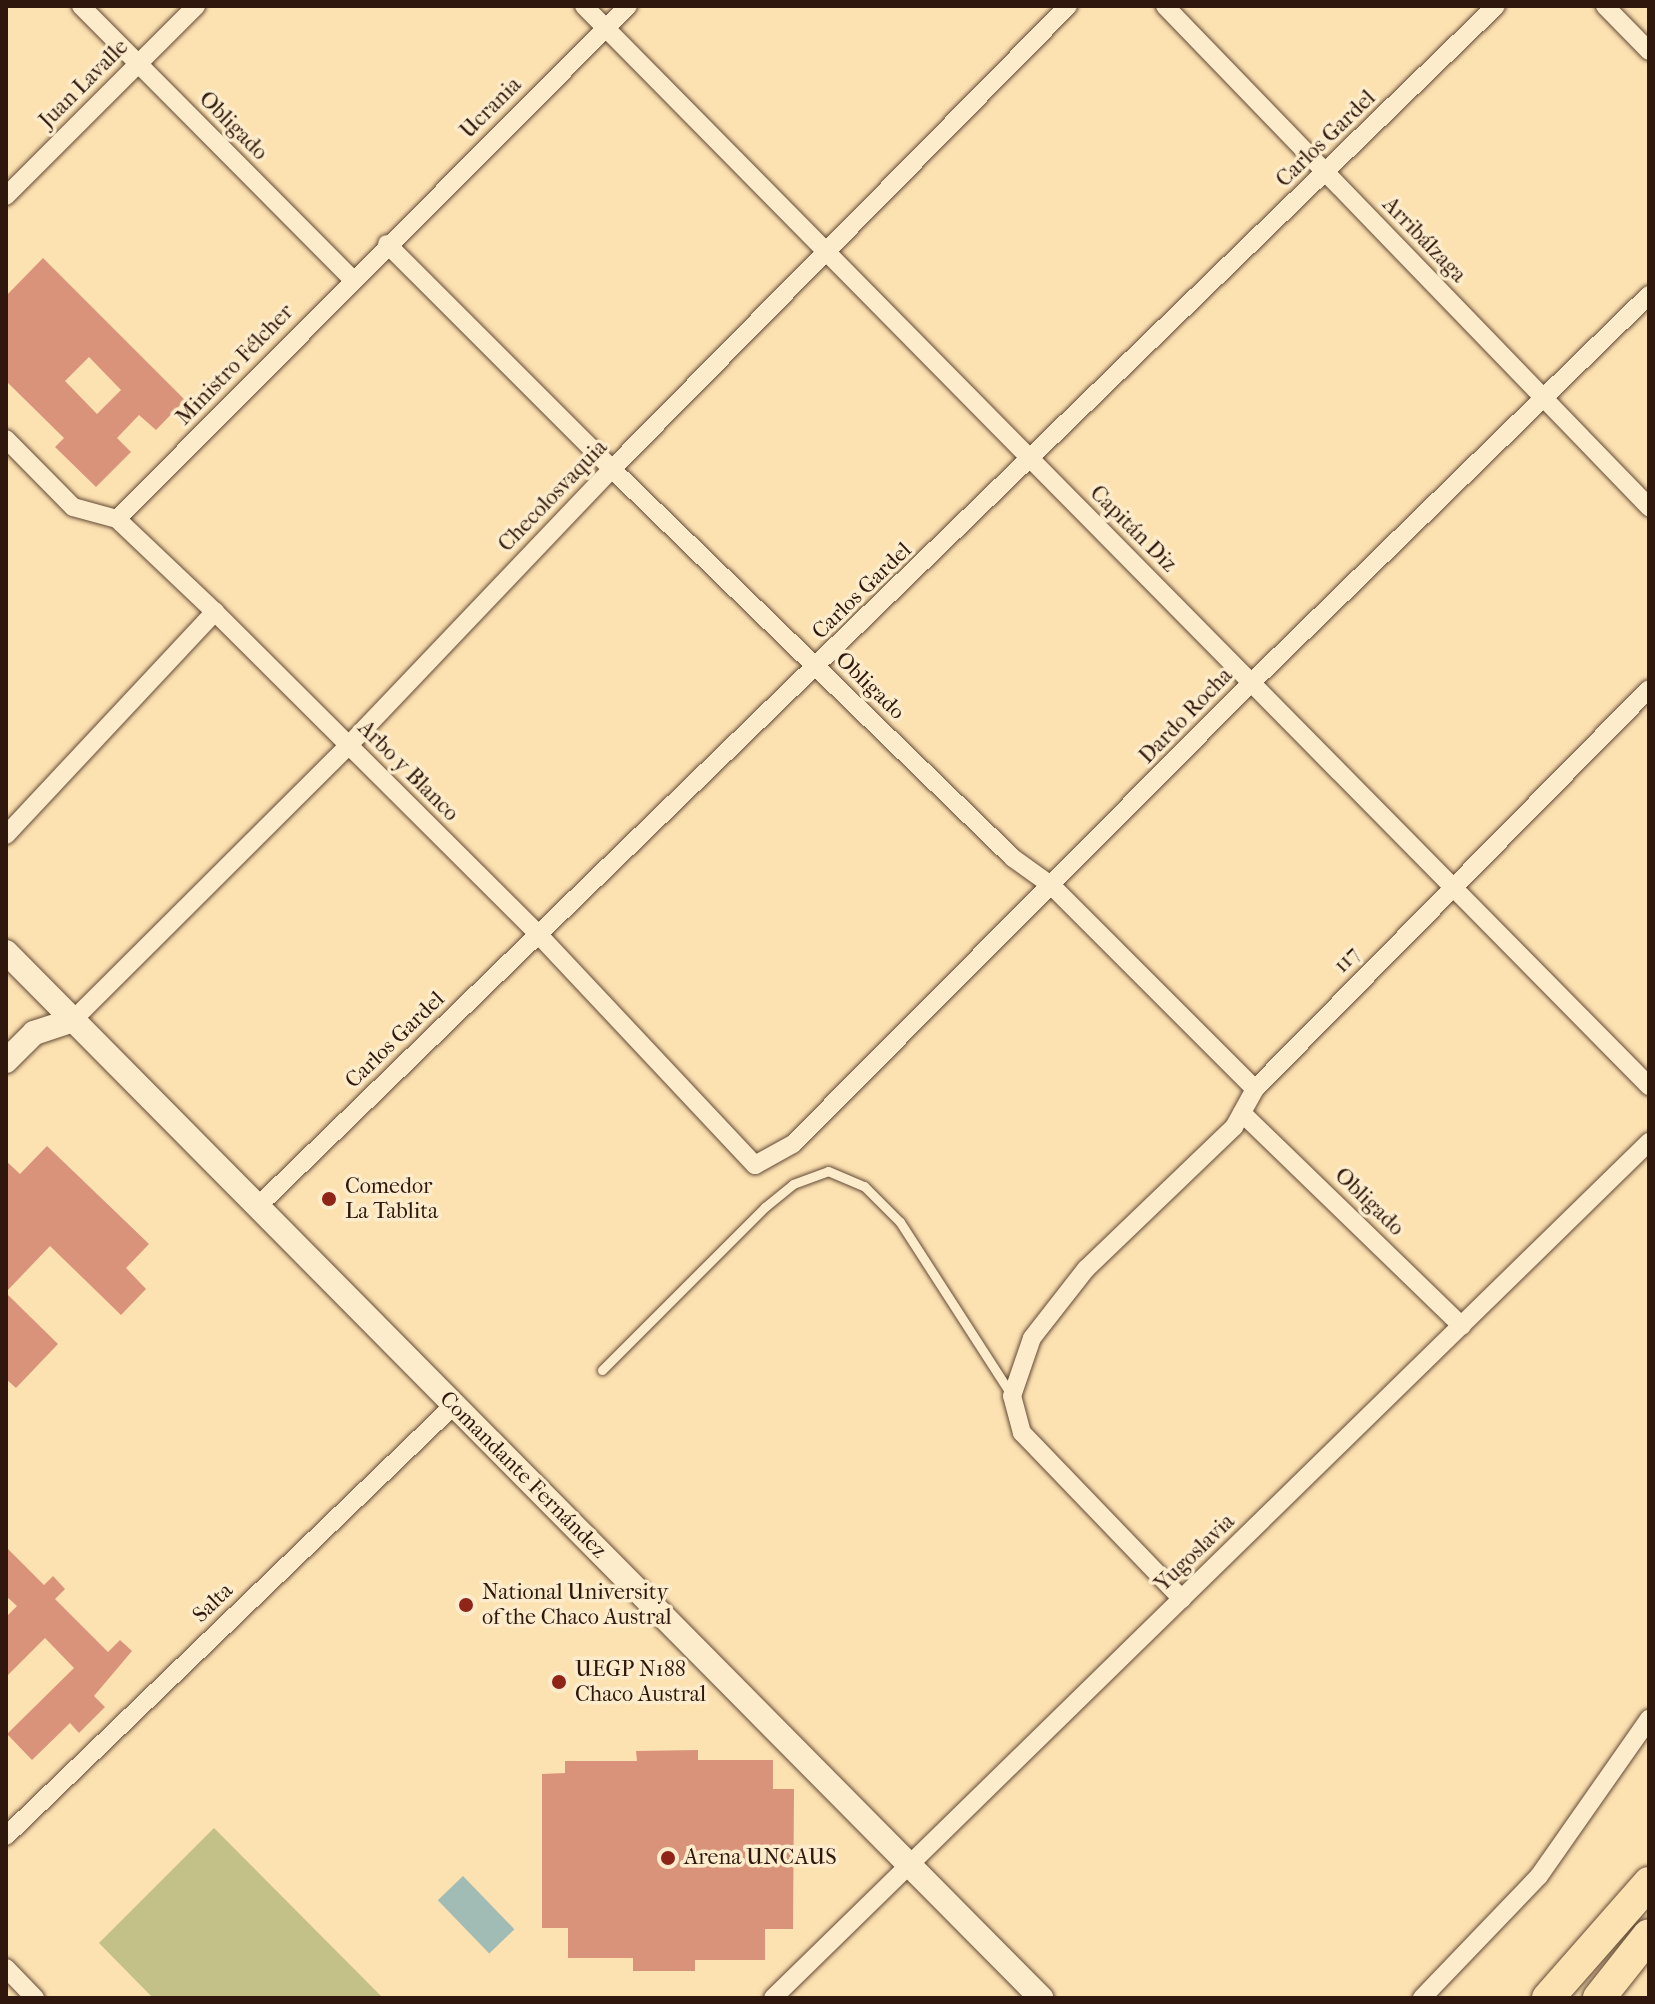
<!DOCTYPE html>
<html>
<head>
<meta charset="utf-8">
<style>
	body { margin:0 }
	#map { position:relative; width:1655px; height:2004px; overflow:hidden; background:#fce1b1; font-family:"IM FELL French Canon",serif }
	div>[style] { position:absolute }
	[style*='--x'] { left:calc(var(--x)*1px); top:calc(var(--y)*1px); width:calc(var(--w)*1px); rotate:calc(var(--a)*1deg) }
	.green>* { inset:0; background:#c4c188 }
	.water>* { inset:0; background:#a1bcb4; transform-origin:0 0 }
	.building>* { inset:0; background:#da937b }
	.roads { filter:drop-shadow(0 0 2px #634a36) drop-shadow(0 0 2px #634a36) }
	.lane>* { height:9px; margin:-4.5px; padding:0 4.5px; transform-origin:4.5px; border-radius:4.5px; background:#fdeccc }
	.street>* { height:18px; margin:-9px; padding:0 9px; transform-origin:9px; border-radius:9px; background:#fdeccc }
	.secondary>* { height:24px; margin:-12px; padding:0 12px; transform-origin:12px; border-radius:12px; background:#fdeccc }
	.highway>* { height:32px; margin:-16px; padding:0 16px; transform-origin:16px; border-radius:16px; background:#fce1b1 }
	.dots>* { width:22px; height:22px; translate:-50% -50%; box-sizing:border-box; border:4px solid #fdeccc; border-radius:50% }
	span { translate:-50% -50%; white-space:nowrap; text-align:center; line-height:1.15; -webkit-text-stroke:7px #fdeccc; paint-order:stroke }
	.street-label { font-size:22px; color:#30170d }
	.poi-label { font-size:22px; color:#30170d }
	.left { translate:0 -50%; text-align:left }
	.frame { position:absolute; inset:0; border:8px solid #30170d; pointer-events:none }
</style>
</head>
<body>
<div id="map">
	<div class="green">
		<i style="clip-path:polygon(214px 1828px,383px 1998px,153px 1998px,99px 1943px)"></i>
	</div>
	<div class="water">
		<i style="left:463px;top:1876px;width:74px;height:35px;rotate:46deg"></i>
	</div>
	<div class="building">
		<i style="clip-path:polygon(evenodd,43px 258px,185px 400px,156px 430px,139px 415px,117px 438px,131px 452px,96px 487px,55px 447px,64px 438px,6px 381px,6px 296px,43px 258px,89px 357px,121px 390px,97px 414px,65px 381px,89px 357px)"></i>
		<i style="clip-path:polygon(47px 1146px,149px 1244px,126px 1268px,146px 1289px,121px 1315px,50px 1246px,6px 1292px,6px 1161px,20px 1174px)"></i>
		<i style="clip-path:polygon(6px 1293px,58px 1344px,16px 1388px,6px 1379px)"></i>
		<i style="clip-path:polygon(6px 1547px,44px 1585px,53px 1576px,65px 1589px,55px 1599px,108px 1652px,120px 1640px,132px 1651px,94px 1696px,105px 1707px,79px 1733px,70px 1723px,32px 1760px,7px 1734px,74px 1668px,45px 1638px,6px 1677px,6px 1617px,17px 1606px,6px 1596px)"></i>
		<i style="clip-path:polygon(698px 1750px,698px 1760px,773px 1760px,773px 1789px,794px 1789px,793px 1929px,765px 1929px,765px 1960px,695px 1960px,695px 1971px,633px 1971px,633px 1958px,568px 1958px,568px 1928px,542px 1928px,542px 1774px,565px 1773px,565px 1761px,637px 1761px,636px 1751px)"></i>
	</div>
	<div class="roads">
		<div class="lane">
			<i style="--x:602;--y:1370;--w:231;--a:-45"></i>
			<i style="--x:765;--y:1207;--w:36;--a:-39"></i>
			<i style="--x:793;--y:1184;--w:37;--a:-20"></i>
			<i style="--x:828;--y:1171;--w:39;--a:23"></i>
			<i style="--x:864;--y:1186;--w:51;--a:45"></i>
			<i style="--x:900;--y:1222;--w:207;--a:57.2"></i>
		</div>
		<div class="street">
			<i style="--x:81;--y:6;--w:385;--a:45.2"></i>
			<i style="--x:584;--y:6;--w:1517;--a:45.4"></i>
			<i style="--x:1165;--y:6;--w:697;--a:45.99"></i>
			<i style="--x:1605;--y:6;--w:63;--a:45.6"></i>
			<i style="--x:6;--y:196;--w:269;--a:-45"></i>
			<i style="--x:387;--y:244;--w:318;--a:45"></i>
			<i style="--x:612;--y:469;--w:559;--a:44.13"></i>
			<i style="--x:1013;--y:858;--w:48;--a:35.7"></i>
			<i style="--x:1052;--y:886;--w:287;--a:45"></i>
			<i style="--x:6;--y:439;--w:95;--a:45.4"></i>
			<i style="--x:73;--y:507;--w:46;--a:15.3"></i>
			<i style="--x:117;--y:519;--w:135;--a:43.5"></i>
			<i style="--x:215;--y:612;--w:456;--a:44.9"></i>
			<i style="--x:538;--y:934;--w:317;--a:46.8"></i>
			<i style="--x:755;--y:1165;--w:43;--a:-28.9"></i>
			<i style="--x:793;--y:1144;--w:650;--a:-45.19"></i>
			<i style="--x:1251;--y:683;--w:556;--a:-44.27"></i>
			<i style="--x:117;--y:519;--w:724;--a:-45.11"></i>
			<i style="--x:6;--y:835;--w:306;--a:-46.9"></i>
			<i style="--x:73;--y:1020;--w:388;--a:-44.9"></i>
			<i style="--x:348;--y:746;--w:383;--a:-46.4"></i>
			<i style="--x:612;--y:469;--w:650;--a:-45.44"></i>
			<i style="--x:1242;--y:1113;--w:306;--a:44.1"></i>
			<i style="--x:258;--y:1206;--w:1724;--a:-44.11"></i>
			<i style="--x:1182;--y:1599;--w:231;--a:-133.9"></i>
			<i style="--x:1022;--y:1433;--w:38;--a:-105"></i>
			<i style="--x:1012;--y:1396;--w:61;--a:-71"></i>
			<i style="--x:1032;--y:1338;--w:88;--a:-52"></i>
			<i style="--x:1086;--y:1269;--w:205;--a:-43.8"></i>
			<i style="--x:1234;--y:1127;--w:43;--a:-61.1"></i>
			<i style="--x:1255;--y:1089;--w:561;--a:-45.43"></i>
			<i style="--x:6;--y:1836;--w:622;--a:-43.89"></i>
			<i style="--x:6;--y:1968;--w:42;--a:46"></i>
			<i style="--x:773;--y:1998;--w:1225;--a:-44.34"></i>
			<i style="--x:1422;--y:1998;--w:169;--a:-46.2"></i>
			<i style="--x:1539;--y:1876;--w:192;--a:-55"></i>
		</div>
		<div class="secondary">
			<i style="--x:6;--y:952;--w:1472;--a:45.3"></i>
			<i style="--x:6;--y:1061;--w:40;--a:-45"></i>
			<i style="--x:34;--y:1033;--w:41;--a:-18.4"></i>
		</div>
		<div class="highway">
			<i style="--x:1548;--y:1998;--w:153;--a:-48.7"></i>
			<i style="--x:1599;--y:1998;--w:80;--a:-51.6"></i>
		</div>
	</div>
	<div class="dots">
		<i style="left:329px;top:1199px;background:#8f2418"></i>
		<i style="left:466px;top:1605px;background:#8f2418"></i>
		<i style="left:559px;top:1682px;background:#8f2418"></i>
		<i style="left:668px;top:1858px;background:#8f2418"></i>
	</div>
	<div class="street-label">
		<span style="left:84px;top:84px;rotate:-45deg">Juan Lavalle</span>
		<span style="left:491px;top:108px;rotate:-45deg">Ucrania</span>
		<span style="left:233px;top:126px;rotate:45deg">Obligado</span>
		<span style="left:1326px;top:139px;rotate:-44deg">Carlos Gardel</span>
		<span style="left:1424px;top:240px;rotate:46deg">Arribálzaga</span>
		<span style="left:235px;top:365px;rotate:-46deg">Ministro Félcher</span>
		<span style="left:553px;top:496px;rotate:-46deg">Checolosvaquia</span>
		<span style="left:1133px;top:529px;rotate:45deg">Capitán Diz</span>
		<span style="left:862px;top:591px;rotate:-44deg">Carlos Gardel</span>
		<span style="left:870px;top:686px;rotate:44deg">Obligado</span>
		<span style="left:1186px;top:716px;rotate:-46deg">Dardo Rocha</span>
		<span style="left:408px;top:771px;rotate:45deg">Arbo y Blanco</span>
		<span style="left:1347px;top:960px;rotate:-46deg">117</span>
		<span style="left:395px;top:1040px;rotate:-44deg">Carlos Gardel</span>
		<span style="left:1369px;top:1202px;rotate:44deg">Obligado</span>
		<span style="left:523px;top:1475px;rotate:45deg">Comandante Fernández</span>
		<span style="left:1195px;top:1553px;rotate:-44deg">Yugoslavia</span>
		<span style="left:213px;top:1603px;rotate:-44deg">Salta</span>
	</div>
	<div class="poi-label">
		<span class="left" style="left:345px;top:1199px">Comedor<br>La Tablita</span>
		<span class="left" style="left:482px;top:1605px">National University<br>of the Chaco Austral</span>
		<span class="left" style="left:575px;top:1682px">UEGP N188<br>Chaco Austral</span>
		<span class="left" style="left:684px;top:1858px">Arena UNCAUS</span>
	</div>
	<div class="frame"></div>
</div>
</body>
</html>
